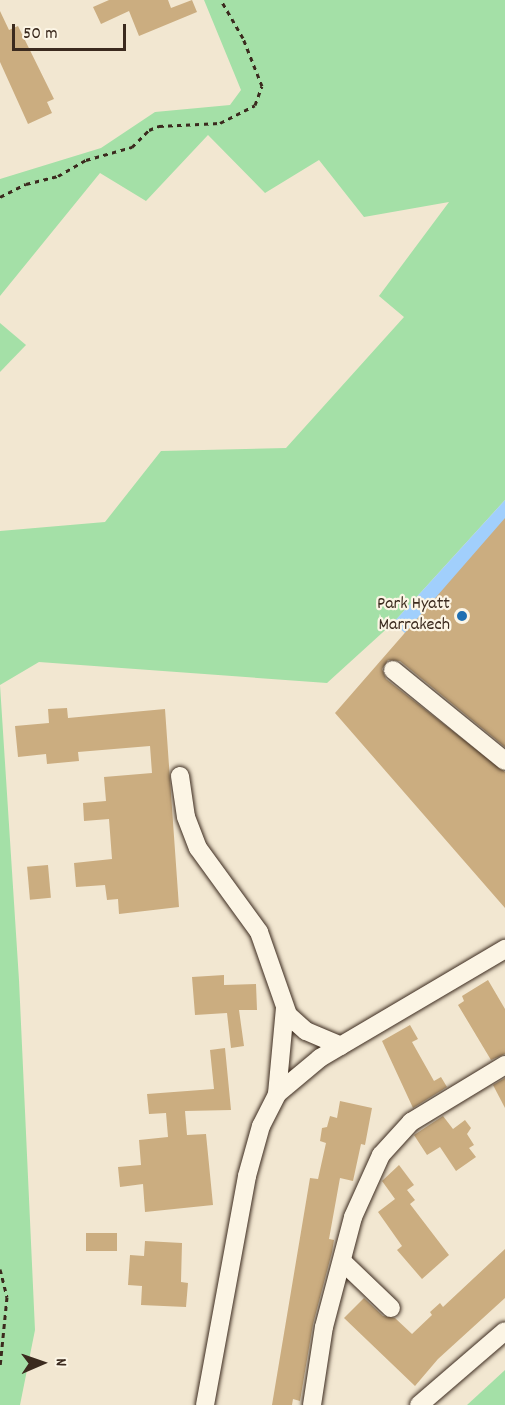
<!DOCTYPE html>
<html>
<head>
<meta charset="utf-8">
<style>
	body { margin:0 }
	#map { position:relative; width:505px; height:1405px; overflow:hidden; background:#f2e7d1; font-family:Dekko,sans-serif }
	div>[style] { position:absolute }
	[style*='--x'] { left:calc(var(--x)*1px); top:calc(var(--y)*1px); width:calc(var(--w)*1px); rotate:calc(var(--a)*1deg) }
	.green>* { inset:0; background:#a4e0a7 }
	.water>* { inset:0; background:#a1cffc }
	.building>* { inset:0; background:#cbad80; transform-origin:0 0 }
	.path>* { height:3px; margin-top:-1.5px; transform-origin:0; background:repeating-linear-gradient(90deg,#3b2a1e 0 4.5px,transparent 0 9px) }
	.roads { filter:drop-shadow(0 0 2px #3b2a1e) drop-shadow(0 0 2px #3b2a1e) }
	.minor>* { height:18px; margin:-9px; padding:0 9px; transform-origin:9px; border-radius:9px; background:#fcf5e5 }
	.dots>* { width:16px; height:16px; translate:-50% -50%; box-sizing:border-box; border:3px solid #fcf5e5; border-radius:50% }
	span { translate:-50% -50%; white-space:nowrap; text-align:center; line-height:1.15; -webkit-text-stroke:4.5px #fcf5e5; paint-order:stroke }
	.poi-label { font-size:18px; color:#3b2a1e }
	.right { translate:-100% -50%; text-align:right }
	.north { position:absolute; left:12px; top:1333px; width:60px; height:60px; -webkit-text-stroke:4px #fcf5e5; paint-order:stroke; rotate:88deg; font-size:16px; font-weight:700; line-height:24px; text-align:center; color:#3b2a1e }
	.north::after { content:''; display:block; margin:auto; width:21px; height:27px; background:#3b2a1e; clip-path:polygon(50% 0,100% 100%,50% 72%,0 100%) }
	.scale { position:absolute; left:12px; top:24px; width:114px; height:27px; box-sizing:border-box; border:3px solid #3b2a1e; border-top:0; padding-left:8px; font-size:18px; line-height:21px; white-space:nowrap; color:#3b2a1e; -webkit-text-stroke:4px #fcf5e5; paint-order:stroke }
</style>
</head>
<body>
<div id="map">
	<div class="green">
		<i style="clip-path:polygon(204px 0,505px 0,505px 500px,393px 623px,327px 683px,39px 662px,0 685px,19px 980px,35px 1330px,20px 1405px,0 1405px,0 531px,105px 522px,161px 451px,286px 448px,404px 317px,379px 296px,449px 202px,364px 217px,319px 160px,265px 193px,208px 135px,146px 201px,100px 173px,0 296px,0 179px,101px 148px,155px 112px,230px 105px,241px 90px)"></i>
		<i style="clip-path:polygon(0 323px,26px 345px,0 372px)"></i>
		<i style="clip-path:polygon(505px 1370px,505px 1405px,467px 1405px)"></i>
	</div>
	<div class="water">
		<i style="clip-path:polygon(505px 500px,505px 717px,393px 623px)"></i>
	</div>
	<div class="building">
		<i style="clip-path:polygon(109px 0,168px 0,171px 8px,192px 0,197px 12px,139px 36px,129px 11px,101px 24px,93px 7px)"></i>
		<i style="clip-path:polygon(0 11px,9px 30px,18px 26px,54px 99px,47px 102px,52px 113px,28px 124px,0 62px)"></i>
		<i style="clip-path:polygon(505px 518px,505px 747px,400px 661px,388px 660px,382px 669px,386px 679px,505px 772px,505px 908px,335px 713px)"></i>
		<i style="clip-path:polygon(67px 708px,68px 718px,165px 709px,179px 907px,119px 914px,118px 899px,107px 900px,105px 885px,76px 887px,74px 863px,112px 859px,109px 819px,84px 821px,83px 803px,106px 801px,104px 777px,152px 773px,150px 746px,78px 752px,79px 761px,47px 764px,46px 754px,18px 757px,15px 726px,49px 723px,48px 709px)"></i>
		<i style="left:48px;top:865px;width:33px;height:21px;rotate:85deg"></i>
		<i style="clip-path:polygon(224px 975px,224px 985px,256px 984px,257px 1010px,239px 1010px,244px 1046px,231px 1048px,227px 1013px,195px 1015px,192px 977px)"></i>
		<i style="clip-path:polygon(488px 980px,505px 1009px,505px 1054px,491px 1060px,458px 1005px,464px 1001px,462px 996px)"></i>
		<i style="clip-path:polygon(410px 1025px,418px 1039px,412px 1042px,434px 1081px,441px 1077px,447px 1087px,413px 1108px,382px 1041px)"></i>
		<i style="clip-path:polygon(225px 1048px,231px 1110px,185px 1111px,187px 1135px,206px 1134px,213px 1205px,145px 1212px,143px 1184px,120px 1187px,118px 1167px,141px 1165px,139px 1140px,168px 1137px,166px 1113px,149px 1114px,147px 1094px,214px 1089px,210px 1050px)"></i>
		<i style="clip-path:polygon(505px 1078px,505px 1108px,493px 1085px)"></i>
		<i style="clip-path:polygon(340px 1101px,372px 1108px,365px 1145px,361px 1144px,353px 1181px,340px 1178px,329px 1239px,334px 1240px,332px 1252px,313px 1324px,300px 1401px,293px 1399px,292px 1405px,272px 1405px,310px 1178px,318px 1179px,326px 1143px,320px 1141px,322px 1128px,327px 1127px,330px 1116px,337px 1118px)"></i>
		<i style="clip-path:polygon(443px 1116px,453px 1129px,465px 1120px,471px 1128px,467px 1134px,474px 1145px,469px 1148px,476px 1157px,456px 1171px,440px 1147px,427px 1155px,414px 1135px)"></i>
		<i style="clip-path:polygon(399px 1165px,414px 1185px,407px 1190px,415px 1200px,410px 1204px,449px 1255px,422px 1279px,397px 1250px,402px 1246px,378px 1212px,395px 1199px,382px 1181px)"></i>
		<i style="left:86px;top:1233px;width:31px;height:18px"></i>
		<i style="clip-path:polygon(145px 1241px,182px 1243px,181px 1282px,188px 1283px,186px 1307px,141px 1305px,142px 1286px,128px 1285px,130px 1255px,144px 1256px)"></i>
		<i style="clip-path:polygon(505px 1249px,505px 1298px,438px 1359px,415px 1386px,344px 1318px,364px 1298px,383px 1316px,395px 1318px,412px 1334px,432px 1315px,430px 1312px,440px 1303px,443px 1307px)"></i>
	</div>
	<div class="path">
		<i style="--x:0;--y:197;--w:29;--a:-27"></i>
		<i style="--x:26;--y:184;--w:33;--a:-14"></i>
		<i style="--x:58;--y:176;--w:32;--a:-30"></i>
		<i style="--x:86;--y:160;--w:48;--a:-15.8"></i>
		<i style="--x:132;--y:147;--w:24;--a:-45"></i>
		<i style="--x:149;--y:130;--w:11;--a:-22"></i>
		<i style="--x:159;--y:126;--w:61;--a:-2.8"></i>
		<i style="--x:220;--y:123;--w:39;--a:-27"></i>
		<i style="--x:255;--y:105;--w:20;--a:-70"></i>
		<i style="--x:262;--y:86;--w:52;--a:-111.6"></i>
		<i style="--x:243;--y:38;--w:44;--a:-120.1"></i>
		<i style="--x:0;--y:1269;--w:29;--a:76"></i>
		<i style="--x:7;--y:1297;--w:70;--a:95.7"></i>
	</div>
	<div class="roads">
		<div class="minor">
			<i style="--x:393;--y:670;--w:144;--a:39.1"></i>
			<i style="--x:180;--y:776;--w:41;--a:81.7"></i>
			<i style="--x:186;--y:817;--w:33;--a:69"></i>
			<i style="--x:198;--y:848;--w:104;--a:54"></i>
			<i style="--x:259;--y:932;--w:88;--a:70.7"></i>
			<i style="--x:288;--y:1015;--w:24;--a:42"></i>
			<i style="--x:306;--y:1031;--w:38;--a:23"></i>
			<i style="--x:277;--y:1094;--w:86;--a:-84.7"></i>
			<i style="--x:344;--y:1263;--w:65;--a:43.8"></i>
			<i style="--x:205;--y:1405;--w:233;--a:-79.6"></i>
			<i style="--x:247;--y:1176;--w:52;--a:-74.4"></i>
			<i style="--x:261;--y:1126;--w:36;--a:-63"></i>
			<i style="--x:277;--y:1094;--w:56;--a:-39.9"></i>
			<i style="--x:320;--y:1058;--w:215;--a:-30.5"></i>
			<i style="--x:312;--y:1405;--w:79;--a:-81.3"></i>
			<i style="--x:324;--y:1327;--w:114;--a:-75.2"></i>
			<i style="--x:353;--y:1217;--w:68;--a:-65.7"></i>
			<i style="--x:381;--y:1155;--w:45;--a:-47.7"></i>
			<i style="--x:411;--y:1122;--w:110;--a:-31.2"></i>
			<i style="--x:419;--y:1405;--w:113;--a:-40.7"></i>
		</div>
	</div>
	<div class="dots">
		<i style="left:462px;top:616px;background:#1f6fb2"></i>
	</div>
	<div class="poi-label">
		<span class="right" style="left:450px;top:616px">Park Hyatt<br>Marrakech</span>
	</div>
	<div class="north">N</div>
	<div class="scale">50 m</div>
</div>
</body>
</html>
